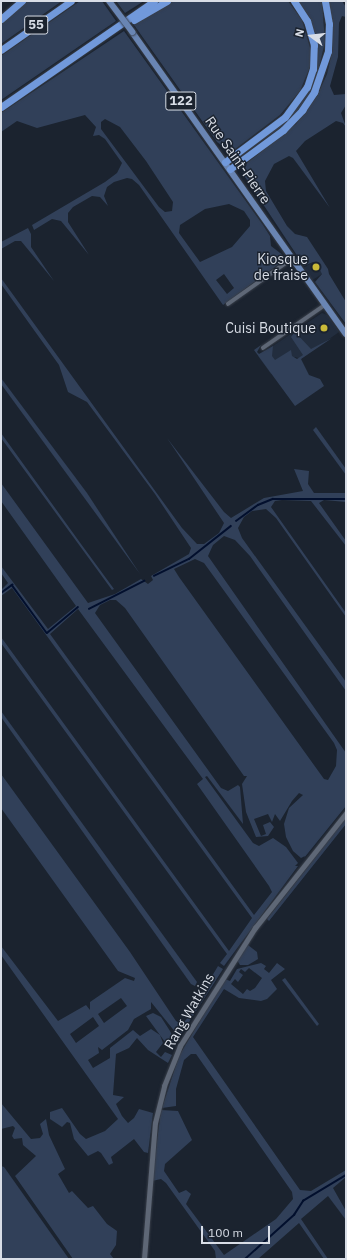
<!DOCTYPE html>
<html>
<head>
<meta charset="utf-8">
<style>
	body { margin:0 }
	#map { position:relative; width:347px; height:1260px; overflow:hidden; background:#1b232f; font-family:"IBM Plex Sans",sans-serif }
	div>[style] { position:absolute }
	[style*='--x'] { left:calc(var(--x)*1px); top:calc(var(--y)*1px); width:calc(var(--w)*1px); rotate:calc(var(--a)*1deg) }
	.built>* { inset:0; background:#222d3e; transform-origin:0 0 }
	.green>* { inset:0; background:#314059 }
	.stream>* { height:1.5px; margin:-0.75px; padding:0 0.75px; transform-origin:0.75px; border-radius:0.75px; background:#020f2d }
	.roads { filter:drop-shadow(0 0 1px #383e49) drop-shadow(0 0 1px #383e49) }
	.minor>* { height:3.5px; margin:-1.75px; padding:0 1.75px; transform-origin:1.75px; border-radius:1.75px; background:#5e6776 }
	.tertiary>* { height:4.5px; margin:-2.25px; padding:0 2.25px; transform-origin:2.25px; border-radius:2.25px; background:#5e6776 }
	.primary>* { height:6px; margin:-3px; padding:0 3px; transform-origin:3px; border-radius:3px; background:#6985b3 }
	.motorway>* { height:7px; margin:-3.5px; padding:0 3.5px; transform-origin:3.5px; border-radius:3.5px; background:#7199db }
	.bridges { filter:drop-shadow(0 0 1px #383e49) drop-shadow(0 0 1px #383e49) }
	.primary-bridge>* { height:6px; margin:-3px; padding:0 3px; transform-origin:3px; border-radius:3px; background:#6985b3 }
	.dots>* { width:11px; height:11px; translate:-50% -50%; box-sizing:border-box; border:2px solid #1b232f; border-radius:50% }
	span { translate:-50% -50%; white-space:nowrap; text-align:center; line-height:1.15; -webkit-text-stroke:3px #1b232f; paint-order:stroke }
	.shield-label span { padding:1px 3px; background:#1b232f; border:1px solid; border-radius:3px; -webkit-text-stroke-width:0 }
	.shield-label { font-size:13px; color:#d8dde6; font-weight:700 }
	.street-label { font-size:14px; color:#d8dde6 }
	.poi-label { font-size:14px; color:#d8dde6 }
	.right { translate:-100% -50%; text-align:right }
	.frame { position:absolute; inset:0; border:2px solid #d8dde6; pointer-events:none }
	.north { position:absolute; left:291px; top:16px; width:40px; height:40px; -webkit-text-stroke:3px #1b232f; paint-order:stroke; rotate:285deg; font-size:11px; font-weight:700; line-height:16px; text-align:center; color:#d8dde6 }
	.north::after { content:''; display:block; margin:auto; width:14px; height:18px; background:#d8dde6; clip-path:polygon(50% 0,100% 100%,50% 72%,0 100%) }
	.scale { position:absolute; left:201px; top:1226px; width:69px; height:18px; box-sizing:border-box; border:2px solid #d8dde6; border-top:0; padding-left:5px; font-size:12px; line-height:14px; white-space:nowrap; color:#d8dde6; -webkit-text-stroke:3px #1b232f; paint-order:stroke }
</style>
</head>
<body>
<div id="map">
	<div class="built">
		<i style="left:316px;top:260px;width:15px;height:14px;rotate:58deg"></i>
		<i style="clip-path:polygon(322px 313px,327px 315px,339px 332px,301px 359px,295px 357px,271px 374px,258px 356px)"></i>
	</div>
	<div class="green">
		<i style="clip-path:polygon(26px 1px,62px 1px,1px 44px,1px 22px)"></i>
		<i style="clip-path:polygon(80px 1px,102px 1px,116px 21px,1px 100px,1px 56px)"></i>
		<i style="clip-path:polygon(116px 1px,144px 1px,125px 13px)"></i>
		<i style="clip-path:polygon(173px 1px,288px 1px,302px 20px,311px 51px,310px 67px,300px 91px,280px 115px,234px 150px,228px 150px,217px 142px,134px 25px)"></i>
		<i style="clip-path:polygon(298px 1px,322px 1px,325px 42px,315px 84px,306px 101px,287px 123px,236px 159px,293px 112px,313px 80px,318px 54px,316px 36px,310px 20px)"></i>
		<i style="clip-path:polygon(329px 1px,342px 1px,346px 7px,346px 17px,342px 16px,339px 23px,338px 57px,330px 86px,334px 95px,346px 94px,346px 105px,341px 113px,346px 127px,343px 123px,336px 121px,305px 141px,296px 151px,330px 208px,293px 158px,289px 156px,274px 164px,265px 181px,266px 191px,287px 226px,295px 234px,307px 237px,328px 269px,329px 274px,346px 302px,346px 324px,315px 282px,322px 274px,317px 264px,313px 262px,304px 266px,243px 174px,247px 163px,296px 124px,317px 96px,327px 74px,333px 48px)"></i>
		<i style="clip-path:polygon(evenodd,124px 31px,263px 225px,270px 236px,271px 246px,284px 256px,283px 261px,223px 305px,139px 185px,132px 179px,127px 178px,114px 182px,107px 187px,104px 196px,108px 206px,100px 197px,92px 196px,73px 207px,68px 213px,68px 222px,89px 255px,61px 221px,52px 219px,34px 230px,32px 225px,105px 182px,117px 173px,122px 163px,105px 139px,99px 135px,93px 136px,96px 127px,85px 115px,37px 128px,17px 121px,1px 132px,1px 113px,124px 31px,105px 119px,120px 127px,146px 161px,173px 202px,172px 211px,165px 212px,159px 207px,101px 129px,101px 122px,105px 119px,124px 31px,229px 204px,244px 211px,250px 220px,250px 226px,232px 247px,200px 262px,179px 233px,180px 225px,205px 209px,229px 204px,124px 31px,224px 274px,234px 288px,227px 294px,216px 280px,224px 274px)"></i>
		<i style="clip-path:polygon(28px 228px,31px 234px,31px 247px,54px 281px,21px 241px,15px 241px,1px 249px,1px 242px)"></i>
		<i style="clip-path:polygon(evenodd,1px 278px,182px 528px,197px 544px,204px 544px,219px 533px,224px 523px,167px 438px,224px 512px,231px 518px,264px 498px,303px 491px,294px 469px,309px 471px,308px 484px,314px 493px,346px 493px,346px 502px,324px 500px,319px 503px,346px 541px,346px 546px,311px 501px,282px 500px,275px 501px,271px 507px,346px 613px,346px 617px,276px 518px,266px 509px,252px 511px,244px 517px,238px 528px,242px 538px,346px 682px,346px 691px,250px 556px,235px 540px,224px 536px,213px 545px,208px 556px,346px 753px,346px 806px,304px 858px,305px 856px,301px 858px,293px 851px,286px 837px,284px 824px,289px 808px,303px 795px,299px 793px,292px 801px,280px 821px,275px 814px,272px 822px,268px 814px,254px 819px,261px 836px,266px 834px,263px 825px,270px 822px,274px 827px,268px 836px,256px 837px,246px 812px,242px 784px,247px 776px,244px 776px,125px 608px,116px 600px,110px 600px,100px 605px,95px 613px,221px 788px,228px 791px,238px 785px,240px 787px,243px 824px,207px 776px,205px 777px,253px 843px,259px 846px,273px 838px,286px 847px,298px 863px,295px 866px,298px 866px,224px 966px,220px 963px,227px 954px,1px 643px,1px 637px,229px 951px,252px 918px,12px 588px,1px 596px,1px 590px,8px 583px,1px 573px,1px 566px,48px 629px,76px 606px,1px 501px,1px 483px,88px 603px,115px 594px,141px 579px,148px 584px,153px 580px,151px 576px,189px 554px,191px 548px,155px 494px,87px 402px,68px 392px,59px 365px,1px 284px,1px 278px,195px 559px,204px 563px,334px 743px,337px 750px,336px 766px,328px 780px,324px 779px,179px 577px,174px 569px,195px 559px,1px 278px,78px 609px,203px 779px,197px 784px,269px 886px,272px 892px,254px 915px,50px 634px,78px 609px)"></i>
		<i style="clip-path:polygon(295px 332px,311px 349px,332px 338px,301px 359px,309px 375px,320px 379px,324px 386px,295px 406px,254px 350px,261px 345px,257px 352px,259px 354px,273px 346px,272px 356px,275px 360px,291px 350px,292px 356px,297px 359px,303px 355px,291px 337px)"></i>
		<i style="clip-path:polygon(1px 378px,87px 493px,140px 574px,1px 384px)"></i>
		<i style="clip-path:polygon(316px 427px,346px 469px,346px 475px,313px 430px)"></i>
		<i style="clip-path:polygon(1px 433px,81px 544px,114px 589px,112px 590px,1px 438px)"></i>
		<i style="clip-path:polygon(1px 711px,197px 982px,195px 986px,191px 984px,1px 717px)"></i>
		<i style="clip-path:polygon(evenodd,1px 774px,130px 952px,176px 1021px,181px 1024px,186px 1020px,218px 966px,223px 969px,182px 1033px,176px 1033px,151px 1002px,151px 1009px,134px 1019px,128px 1030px,102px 1050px,98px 1047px,99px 1053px,88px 1060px,93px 1068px,110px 1058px,110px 1048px,133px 1030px,140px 1036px,151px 1029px,160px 1035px,163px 1043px,156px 1052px,161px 1057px,165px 1052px,172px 1055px,168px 1063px,148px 1050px,137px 1038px,129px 1048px,116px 1054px,113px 1095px,124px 1097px,116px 1104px,122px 1116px,128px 1123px,134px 1118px,139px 1109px,153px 1113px,148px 1153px,144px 1152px,134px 1139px,111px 1157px,113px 1163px,109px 1165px,101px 1153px,98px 1151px,88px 1156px,74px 1139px,70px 1123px,67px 1122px,62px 1127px,50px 1119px,50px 1112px,62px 1108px,80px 1134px,86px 1139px,105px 1131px,118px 1119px,1px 955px,1px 946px,58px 1021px,86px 1005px,90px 1010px,90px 1002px,125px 978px,134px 981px,135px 978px,118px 971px,1px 808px,1px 774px,121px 998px,127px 1006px,104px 1023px,98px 1014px,121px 998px,1px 774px,93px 1017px,99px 1026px,76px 1043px,70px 1034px,93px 1017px)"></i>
		<i style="clip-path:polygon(346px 818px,346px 824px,269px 921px,267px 919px)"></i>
		<i style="clip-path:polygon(248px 945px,257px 952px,258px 959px,248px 965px,240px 965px,237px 960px)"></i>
		<i style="clip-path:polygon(evenodd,261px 963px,266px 966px,264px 969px,269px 973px,277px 963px,285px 969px,271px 980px,277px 989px,267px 999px,261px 1001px,239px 998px,224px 989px,193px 1037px,300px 1190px,311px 1191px,346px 1170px,346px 1177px,333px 1188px,346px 1211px,346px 1220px,328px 1196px,301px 1219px,328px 1259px,324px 1259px,299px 1223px,258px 1259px,216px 1259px,215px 1251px,166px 1183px,161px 1179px,152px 1181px,161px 1110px,178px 1111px,192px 1140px,165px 1164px,164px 1171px,179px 1193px,186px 1190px,191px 1194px,186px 1204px,224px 1255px,276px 1219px,293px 1199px,292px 1192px,196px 1054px,191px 1054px,184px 1060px,176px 1089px,176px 1106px,162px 1108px,179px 1056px,225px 979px,230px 981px,237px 969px,261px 963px,249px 968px,262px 978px,255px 988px,250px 991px,247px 989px,243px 994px,231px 984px,235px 979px,238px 982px,243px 975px,239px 972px,241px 969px,245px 972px,249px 968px)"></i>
		<i style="clip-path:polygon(285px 978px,319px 1024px,317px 1026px,282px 980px)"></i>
		<i style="clip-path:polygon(153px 1013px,161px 1017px,170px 1031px,175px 1041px,173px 1046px,167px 1040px,165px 1042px,146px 1016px)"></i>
		<i style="clip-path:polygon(1px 1103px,31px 1139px,40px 1138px,43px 1134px,40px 1124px,46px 1119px,49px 1135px,65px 1169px,58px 1174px,69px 1193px,72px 1191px,88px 1208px,93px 1206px,107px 1224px,117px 1231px,116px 1245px,110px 1254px,114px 1259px,73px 1259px,15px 1176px,36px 1156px,23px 1145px,22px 1138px,14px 1139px,12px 1136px,15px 1128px,13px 1126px,1px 1129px)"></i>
		<i style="clip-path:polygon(1px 1166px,4px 1167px,69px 1259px,1px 1259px)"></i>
	</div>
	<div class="stream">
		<i style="--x:236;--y:521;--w:27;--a:-36"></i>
		<i style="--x:258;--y:505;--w:16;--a:-22"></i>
		<i style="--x:273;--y:499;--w:73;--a:0"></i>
		<i style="--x:154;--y:576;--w:39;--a:-26"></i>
		<i style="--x:189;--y:559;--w:53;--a:-38.2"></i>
		<i style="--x:1;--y:593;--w:14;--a:-36"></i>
		<i style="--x:12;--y:585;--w:59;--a:53.9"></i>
		<i style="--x:47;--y:633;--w:40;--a:-40"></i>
		<i style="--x:89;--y:609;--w:62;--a:-27"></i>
		<i style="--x:245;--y:1259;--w:66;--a:-41.9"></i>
		<i style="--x:294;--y:1215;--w:17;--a:-57"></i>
		<i style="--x:303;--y:1201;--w:50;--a:-31.2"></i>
	</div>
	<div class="roads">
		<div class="minor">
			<i style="--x:228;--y:304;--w:80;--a:-35.3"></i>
			<i style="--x:263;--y:348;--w:75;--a:-34.7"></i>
		</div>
		<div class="tertiary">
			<i style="--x:144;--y:1259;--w:136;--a:-85.4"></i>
			<i style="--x:155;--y:1123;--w:38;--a:-76"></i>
			<i style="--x:164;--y:1086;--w:43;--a:-68.2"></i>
			<i style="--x:180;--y:1046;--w:140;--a:-57.6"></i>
			<i style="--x:255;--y:928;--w:147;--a:-51.6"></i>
		</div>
		<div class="primary">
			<i style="--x:132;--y:32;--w:370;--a:54.7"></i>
		</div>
		<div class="motorway">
			<i style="--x:1;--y:19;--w:28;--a:-41"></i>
			<i style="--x:134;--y:20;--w:38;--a:-30"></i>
			<i style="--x:1;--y:50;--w:85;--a:-35"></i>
			<i style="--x:1;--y:107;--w:186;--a:-34.7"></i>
			<i style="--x:225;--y:162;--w:75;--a:-36.9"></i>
			<i style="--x:285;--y:117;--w:37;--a:-54"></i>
			<i style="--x:307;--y:87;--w:19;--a:-72"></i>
			<i style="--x:313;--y:69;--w:24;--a:-88"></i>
			<i style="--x:314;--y:45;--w:25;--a:-106"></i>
			<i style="--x:307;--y:21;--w:24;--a:-123"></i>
			<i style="--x:230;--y:169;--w:66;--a:-36.3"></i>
			<i style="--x:283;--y:130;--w:28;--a:-46"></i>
			<i style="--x:302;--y:110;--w:22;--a:-56"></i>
			<i style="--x:314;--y:92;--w:43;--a:-71.1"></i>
			<i style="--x:328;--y:51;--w:27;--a:-88"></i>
			<i style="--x:329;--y:24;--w:23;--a:-100"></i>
		</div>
	</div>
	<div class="bridges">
		<div class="primary-bridge">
			<i style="--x:109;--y:1;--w:39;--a:53"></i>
		</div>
	</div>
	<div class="dots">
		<i style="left:316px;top:267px;background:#caba39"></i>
		<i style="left:324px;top:328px;background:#caba39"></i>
	</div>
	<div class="shield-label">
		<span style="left:36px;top:25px">55</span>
		<span style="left:181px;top:101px">122</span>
	</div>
	<div class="street-label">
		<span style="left:238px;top:160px;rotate:55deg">Rue Saint-Pierre</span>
		<span style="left:189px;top:1011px;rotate:-60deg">Rang Watkins</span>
	</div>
	<div class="poi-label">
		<span class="right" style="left:308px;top:267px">Kiosque<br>de fraise</span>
		<span class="right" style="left:316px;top:328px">Cuisi Boutique</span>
	</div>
	<div class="frame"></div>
	<div class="north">N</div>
	<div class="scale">100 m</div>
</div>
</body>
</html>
